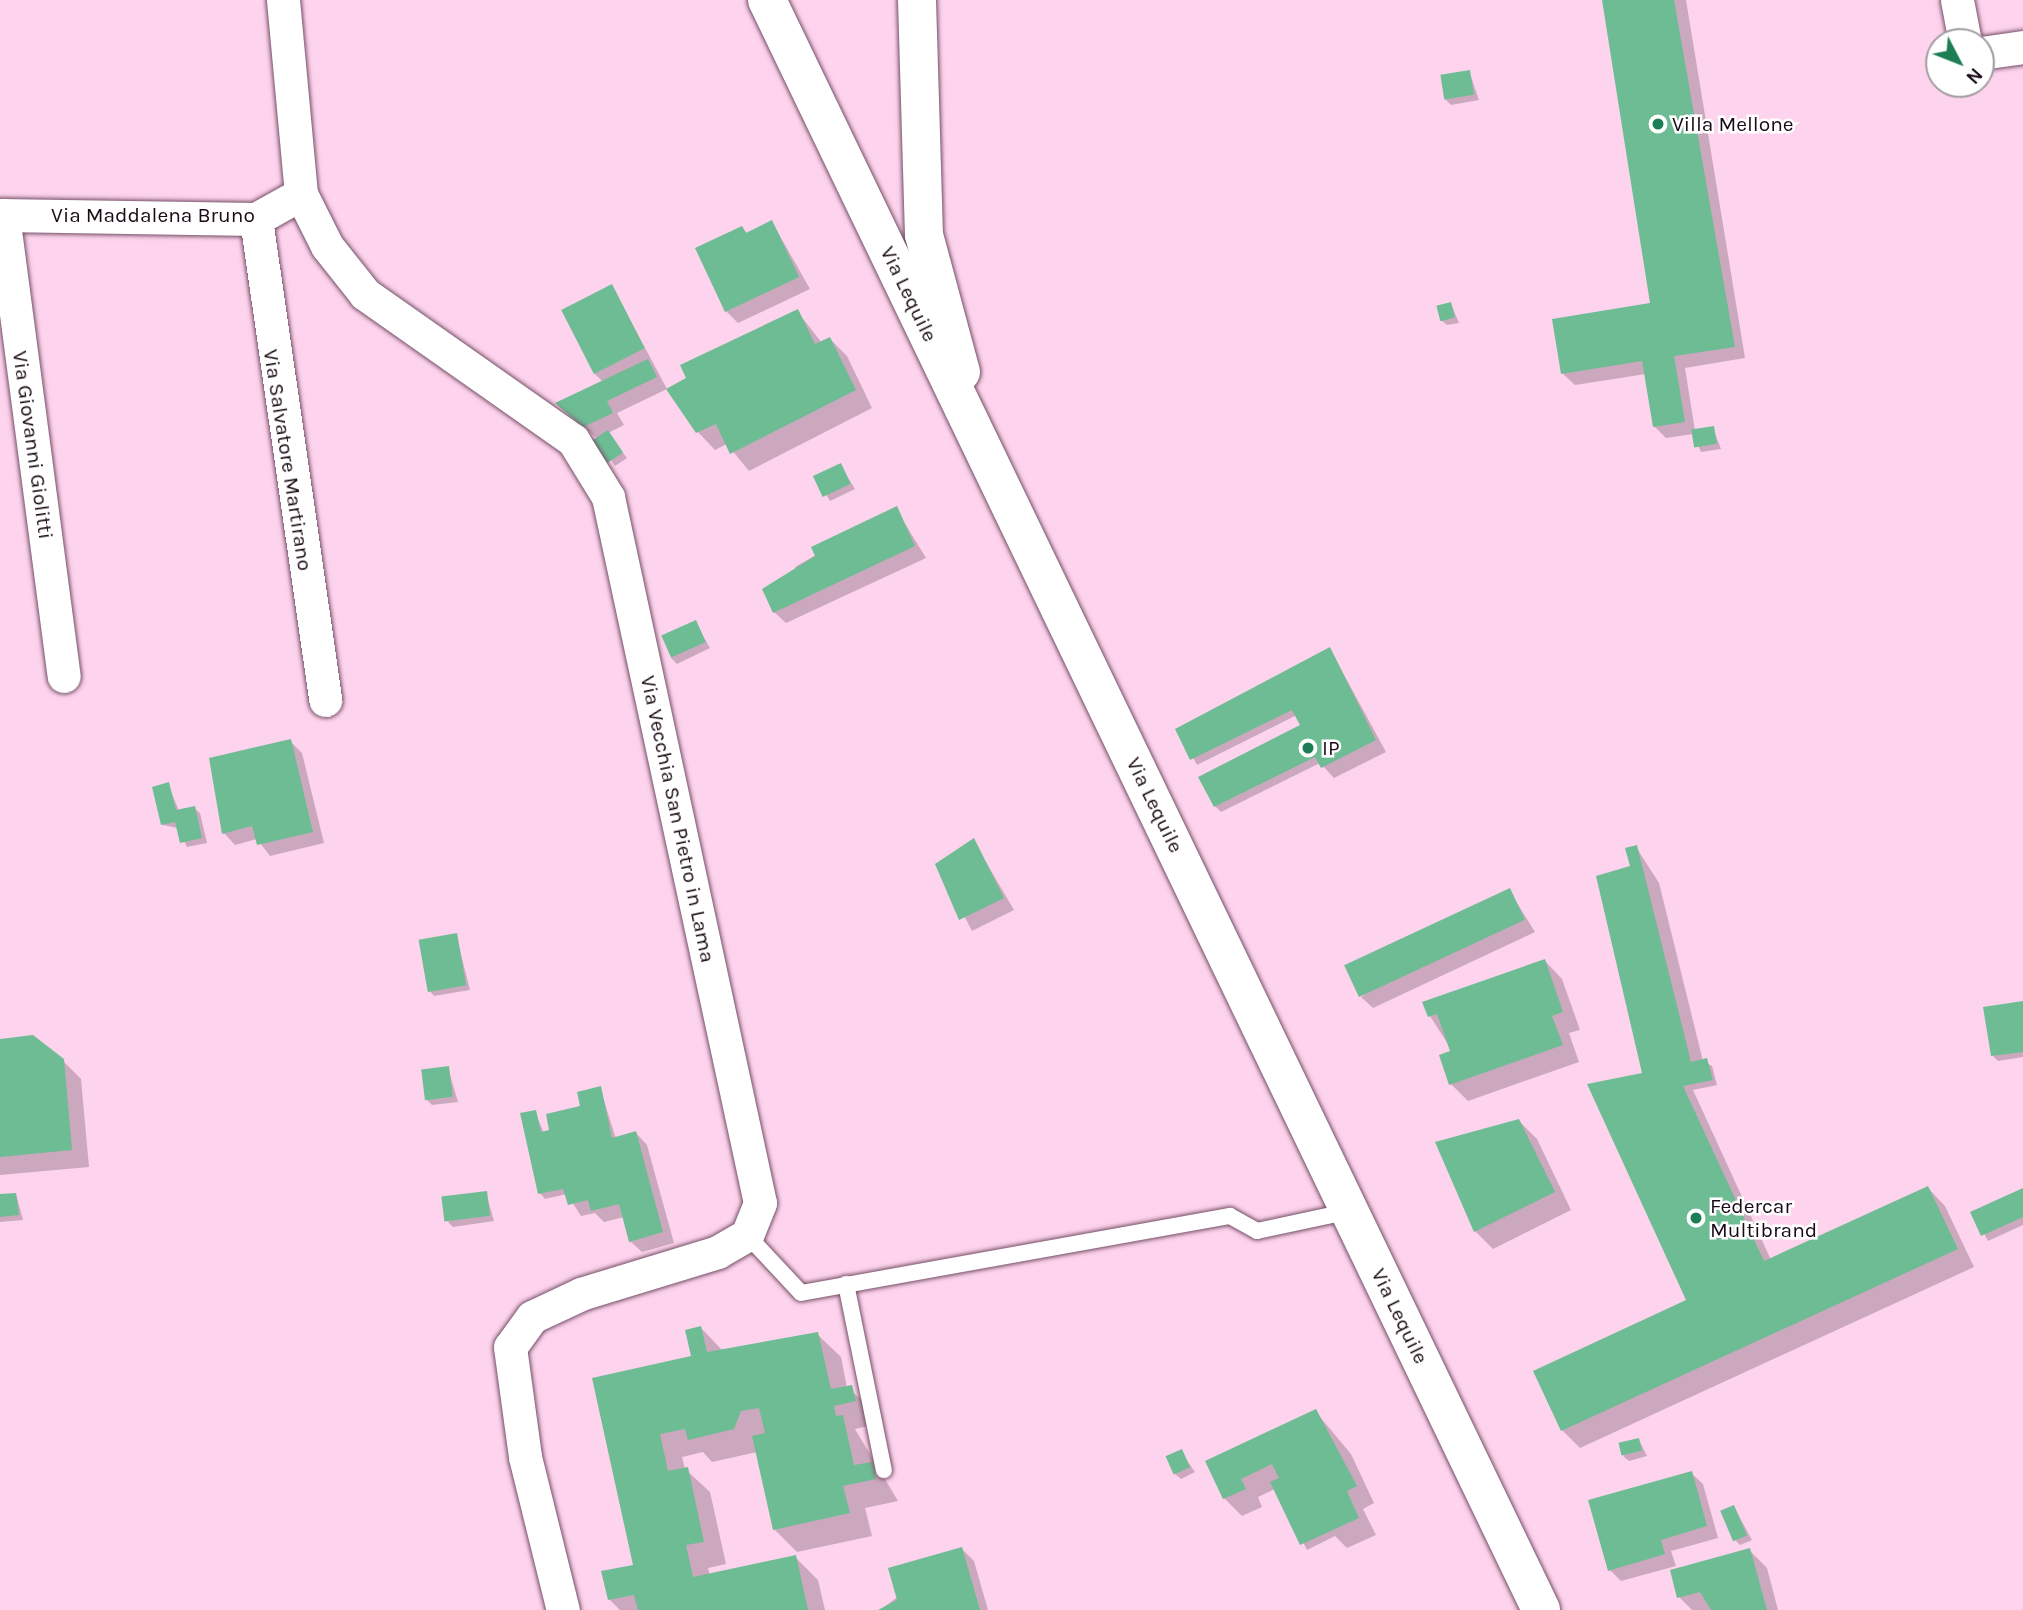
<!DOCTYPE html>
<html>
<head>
<meta charset="utf-8">
<style>
	body { margin:0 }
	#map { position:relative; width:2023px; height:1610px; overflow:hidden; background:#fed3ed; font-family:Karla,sans-serif }
	div>[style] { position:absolute }
	[style*='--x'] { left:calc(var(--x)*1px); top:calc(var(--y)*1px); width:calc(var(--w)*1px); rotate:calc(var(--a)*1deg) }
	.shadow>* { inset:0; background:#0003 }
	.building>* { inset:0; background:#6dbc94; transform-origin:0 0 }
	.roads { filter:drop-shadow(0 0 2px #745067) drop-shadow(0 0 2px #745067) }
	.service>* { height:16px; margin:-8px; padding:0 8px; transform-origin:8px; border-radius:8px; background:#fff }
	.minor>* { height:33px; margin:-16.5px; padding:0 16.5px; transform-origin:16.5px; border-radius:16.5px; background:#fff }
	.tertiary>* { height:38px; margin:-19px; padding:0 19px; transform-origin:19px; border-radius:19px; background:#fff }
	.secondary>* { height:38px; margin:-19px; padding:0 19px; transform-origin:19px; border-radius:19px; background:#fff }
	.dots>* { width:19px; height:19px; translate:-50% -50%; box-sizing:border-box; border:4px solid #fff; border-radius:50% }
	span { translate:-50% -50%; white-space:nowrap; text-align:center; line-height:1.15; -webkit-text-stroke:5px #fff; paint-order:stroke }
	.poi-label { font-size:21px; color:#190b15 }
	.left { translate:0 -50%; text-align:left }
	.street-label { font-size:21px; color:#190b15 }
	.north { position:absolute; left:1925px; top:28px; width:70px; height:70px; box-sizing:border-box; background:#fff; border:2px solid #a39da1; border-radius:50%; rotate:132deg; font-size:19px; font-weight:700; line-height:28px; text-align:center; color:#190b15 }
	.north::after { content:''; display:block; margin:auto; width:24px; height:32px; background:#1d7e56; clip-path:polygon(50% 0,100% 100%,50% 72%,0 100%) }
</style>
</head>
<body>
<div id="map">
	<div class="shadow">
		<i style="clip-path:polygon(1603px 0,1686px 0,1745px 358px,1685px 368px,1695px 431px,1713px 428px,1721px 449px,1701px 452px,1693px 434px,1666px 438px,1654px 426px,1646px 374px,1575px 385px,1563px 374px,1652px 304px)"></i>
		<i style="clip-path:polygon(1469px 71px,1479px 100px,1451px 105px,1445px 99px)"></i>
		<i style="clip-path:polygon(772px 222px,810px 289px,738px 323px,726px 311px,742px 228px,748px 234px)"></i>
		<i style="clip-path:polygon(612px 286px,667px 389px,617px 413px,624px 425px,608px 433px,627px 458px,615px 466px,598px 439px,569px 415px,603px 382px,595px 374px)"></i>
		<i style="clip-path:polygon(1451px 304px,1459px 323px,1447px 325px,1441px 320px)"></i>
		<i style="clip-path:polygon(797px 311px,822px 343px,830px 339px,847px 356px,872px 408px,749px 471px,727px 444px,715px 450px,698px 432px,689px 379px)"></i>
		<i style="clip-path:polygon(840px 465px,855px 489px,830px 501px,816px 477px)"></i>
		<i style="clip-path:polygon(896px 509px,926px 558px,786px 623px,774px 612px,798px 574px,795px 567px)"></i>
		<i style="clip-path:polygon(695px 622px,710px 648px,677px 664px,671px 658px)"></i>
		<i style="clip-path:polygon(1330px 649px,1386px 752px,1334px 778px,1320px 763px,1221px 812px,1215px 806px,1302px 726px,1297px 715px,1197px 765px,1178px 730px)"></i>
		<i style="clip-path:polygon(290px 741px,302px 753px,324px 843px,270px 856px,257px 839px,235px 845px,224px 833px)"></i>
		<i style="clip-path:polygon(168px 784px,179px 811px,194px 808px,200px 813px,207px 843px,187px 847px,178px 828px,163px 825px)"></i>
		<i style="clip-path:polygon(973px 840px,1014px 910px,972px 931px,938px 865px)"></i>
		<i style="clip-path:polygon(1636px 847px,1659px 883px,1703px 1061px,1712px 1066px,1717px 1085px,1693px 1090px,1771px 1260px,1928px 1188px,1945px 1206px,1974px 1267px,1580px 1448px,1562px 1430px,1688px 1301px,1644px 1074px)"></i>
		<i style="clip-path:polygon(1509px 890px,1535px 932px,1373px 1008px,1361px 997px)"></i>
		<i style="clip-path:polygon(456px 935px,470px 990px,434px 996px,429px 990px)"></i>
		<i style="clip-path:polygon(1545px 961px,1562px 979px,1580px 1030px,1569px 1033px,1579px 1062px,1468px 1101px,1451px 1084px,1453px 1052px,1430px 1016px)"></i>
		<i style="clip-path:polygon(2023px 1002px,2023px 1057px,1998px 1061px,1993px 1056px)"></i>
		<i style="clip-path:polygon(0 1040px,63px 1061px,81px 1079px,89px 1167px,0 1175px)"></i>
		<i style="clip-path:polygon(448px 1068px,458px 1102px,432px 1105px,427px 1100px)"></i>
		<i style="clip-path:polygon(600px 1088px,616px 1139px,636px 1133px,647px 1145px,674px 1243px,642px 1252px,630px 1241px,624px 1217px,604px 1222px,595px 1213px,581px 1216px,567px 1194px,545px 1199px,540px 1193px,535px 1112px,544px 1133px,551px 1131px)"></i>
		<i style="clip-path:polygon(1519px 1121px,1537px 1139px,1571px 1210px,1493px 1249px,1475px 1231px)"></i>
		<i style="clip-path:polygon(2023px 1190px,2023px 1225px,1988px 1241px,1973px 1213px)"></i>
		<i style="clip-path:polygon(486px 1193px,494px 1221px,453px 1227px,448px 1222px)"></i>
		<i style="clip-path:polygon(16px 1194px,23px 1220px,0 1222px,0 1196px)"></i>
		<i style="clip-path:polygon(701px 1328px,723px 1351px,817px 1334px,841px 1357px,847px 1388px,875px 1410px,878px 1424px,855px 1429px,898px 1501px,865px 1508px,872px 1536px,797px 1552px,774px 1529px,757px 1452px,712px 1462px,703px 1452px,682px 1457px,685px 1469px,710px 1492px,726px 1564px,708px 1568px,710px 1576px,795px 1557px,818px 1580px,825px 1610px,620px 1610px,609px 1599px,636px 1566px,594px 1379px,693px 1357px)"></i>
		<i style="clip-path:polygon(1315px 1411px,1351px 1454px,1374px 1503px,1363px 1509px,1376px 1535px,1347px 1548px,1335px 1536px,1307px 1550px,1275px 1489px,1258px 1497px,1262px 1507px,1242px 1516px,1224px 1498px,1207px 1462px)"></i>
		<i style="clip-path:polygon(1639px 1440px,1647px 1456px,1629px 1461px,1623px 1456px)"></i>
		<i style="clip-path:polygon(1181px 1452px,1195px 1472px,1181px 1479px,1175px 1474px)"></i>
		<i style="clip-path:polygon(1691px 1473px,1703px 1484px,1718px 1538px,1671px 1551px,1676px 1566px,1621px 1581px,1610px 1570px)"></i>
		<i style="clip-path:polygon(1734px 1507px,1752px 1540px,1740px 1545px,1735px 1540px)"></i>
		<i style="clip-path:polygon(962px 1549px,974px 1561px,988px 1610px,880px 1610px)"></i>
		<i style="clip-path:polygon(1749px 1550px,1767px 1568px,1778px 1610px,1692px 1610px,1679px 1597px)"></i>
	</div>
	<div class="building">
		<i style="clip-path:polygon(1602px 0,1674px 0,1735px 347px,1674px 356px,1685px 422px,1653px 427px,1642px 361px,1561px 374px,1552px 319px,1650px 303px)"></i>
		<i style="left:1470px;top:70px;width:25px;height:30px;rotate:81deg"></i>
		<i style="clip-path:polygon(772px 220px,799px 277px,725px 312px,695px 248px,742px 226px,746px 233px)"></i>
		<i style="left:612px;top:284px;width:72px;height:57px;rotate:63deg"></i>
		<i style="left:1451px;top:302px;width:16px;height:15px;rotate:76deg"></i>
		<i style="clip-path:polygon(798px 309px,815px 344px,830px 337px,856px 390px,730px 454px,716px 424px,696px 433px,666px 389px,686px 378px,680px 365px)"></i>
		<i style="clip-path:polygon(648px 359px,657px 377px,607px 401px,613px 413px,583px 427px,555px 403px)"></i>
		<i style="left:1714px;top:426px;width:18px;height:23px;rotate:81deg"></i>
		<i style="left:608px;top:430px;width:27px;height:19px;rotate:56deg"></i>
		<i style="left:841px;top:463px;width:23px;height:31px;rotate:65deg"></i>
		<i style="clip-path:polygon(897px 506px,915px 546px,773px 613px,762px 589px,815px 556px,811px 547px)"></i>
		<i style="left:696px;top:620px;width:24px;height:38px;rotate:66deg"></i>
		<i style="clip-path:polygon(1330px 647px,1376px 740px,1321px 768px,1315px 757px,1214px 807px,1198px 777px,1300px 725px,1292px 710px,1190px 760px,1175px 729px)"></i>
		<i style="clip-path:polygon(291px 739px,313px 832px,257px 845px,252px 826px,222px 834px,209px 758px)"></i>
		<i style="clip-path:polygon(169px 782px,176px 810px,195px 806px,202px 838px,180px 843px,175px 822px,161px 825px,152px 787px)"></i>
		<i style="clip-path:polygon(974px 838px,1004px 898px,959px 920px,935px 864px)"></i>
		<i style="clip-path:polygon(1637px 845px,1691px 1062px,1707px 1058px,1713px 1080px,1683px 1086px,1764px 1261px,1928px 1186px,1958px 1249px,1561px 1431px,1533px 1371px,1686px 1300px,1587px 1084px,1642px 1073px,1596px 876px,1630px 866px,1625px 848px)"></i>
		<i style="left:1510px;top:888px;width:35px;height:183px;rotate:65deg"></i>
		<i style="left:457px;top:933px;width:53px;height:39px;rotate:80deg"></i>
		<i style="clip-path:polygon(1545px 959px,1563px 1012px,1552px 1016px,1563px 1045px,1449px 1085px,1439px 1055px,1450px 1051px,1437px 1014px,1428px 1017px,1422px 1002px)"></i>
		<i style="clip-path:polygon(2023px 1001px,2023px 1052px,1991px 1056px,1983px 1007px)"></i>
		<i style="clip-path:polygon(33px 1035px,64px 1059px,72px 1150px,0 1157px,0 1039px)"></i>
		<i style="left:449px;top:1066px;width:31px;height:28px;rotate:83deg"></i>
		<i style="clip-path:polygon(601px 1086px,612px 1138px,636px 1131px,663px 1232px,629px 1242px,619px 1204px,591px 1211px,588px 1200px,568px 1205px,563px 1189px,538px 1194px,520px 1113px,536px 1110px,541px 1132px,549px 1130px,546px 1114px,580px 1106px,577px 1092px)"></i>
		<i style="clip-path:polygon(1519px 1119px,1555px 1192px,1474px 1232px,1435px 1142px)"></i>
		<i style="clip-path:polygon(2023px 1188px,2023px 1217px,1981px 1236px,1970px 1212px)"></i>
		<i style="left:487px;top:1191px;width:25px;height:46px;rotate:83deg"></i>
		<i style="clip-path:polygon(16px 1193px,19px 1215px,0 1217px,0 1194px)"></i>
		<i style="clip-path:polygon(701px 1326px,707px 1352px,818px 1332px,831px 1389px,852px 1385px,856px 1401px,834px 1406px,836px 1416px,843px 1415px,854px 1465px,872px 1462px,876px 1479px,843px 1486px,850px 1513px,773px 1530px,752px 1436px,765px 1433px,759px 1408px,741px 1411px,734px 1429px,688px 1440px,685px 1429px,660px 1434px,668px 1471px,688px 1467px,704px 1542px,686px 1545px,693px 1577px,796px 1555px,808px 1610px,638px 1610px,634px 1595px,608px 1600px,601px 1571px,633px 1565px,592px 1378px,691px 1356px,685px 1330px)"></i>
		<i style="clip-path:polygon(1316px 1409px,1357px 1486px,1347px 1491px,1359px 1518px,1300px 1545px,1270px 1482px,1279px 1478px,1272px 1464px,1241px 1479px,1246px 1489px,1223px 1499px,1205px 1461px)"></i>
		<i style="left:1639px;top:1438px;width:13px;height:21px;rotate:77deg"></i>
		<i style="left:1182px;top:1449px;width:20px;height:18px;rotate:66deg"></i>
		<i style="clip-path:polygon(1692px 1471px,1707px 1526px,1661px 1540px,1665px 1554px,1608px 1571px,1588px 1500px)"></i>
		<i style="left:1734px;top:1505px;width:33px;height:15px;rotate:67deg"></i>
		<i style="clip-path:polygon(962px 1547px,980px 1610px,878px 1610px,897px 1600px,888px 1568px)"></i>
		<i style="clip-path:polygon(1750px 1548px,1767px 1610px,1711px 1610px,1700px 1592px,1677px 1598px,1670px 1570px)"></i>
	</div>
	<div class="roads">
		<div class="service">
			<i style="--x:747;--y:1235;--w:79;--a:47"></i>
			<i style="--x:801;--y:1293;--w:436;--a:-10.2"></i>
			<i style="--x:1230;--y:1216;--w:31;--a:29"></i>
			<i style="--x:1257;--y:1231;--w:95;--a:-12.1"></i>
			<i style="--x:846;--y:1284;--w:190;--a:78.5"></i>
		</div>
		<div class="minor">
			<i style="--x:283;--y:0;--w:195;--a:84.7"></i>
			<i style="--x:301;--y:194;--w:58;--a:63.4"></i>
			<i style="--x:327;--y:246;--w:61;--a:51.6"></i>
			<i style="--x:365;--y:294;--w:254;--a:35.1"></i>
			<i style="--x:573;--y:440;--w:67;--a:58.4"></i>
			<i style="--x:608;--y:497;--w:722;--a:77.85"></i>
			<i style="--x:760;--y:1203;--w:35;--a:112"></i>
			<i style="--x:747;--y:1235;--w:34;--a:150"></i>
			<i style="--x:718;--y:1252;--w:143;--a:163"></i>
			<i style="--x:581;--y:1294;--w:54;--a:154.9"></i>
			<i style="--x:532;--y:1317;--w:37;--a:126"></i>
			<i style="--x:510;--y:1347;--w:111;--a:82.2"></i>
			<i style="--x:525;--y:1457;--w:158;--a:76.1"></i>
			<i style="--x:1957;--y:0;--w:43;--a:79.2"></i>
			<i style="--x:1981;--y:53;--w:42;--a:-8.1"></i>
			<i style="--x:0;--y:215;--w:256;--a:0.9"></i>
			<i style="--x:256;--y:219;--w:51;--a:-29.1"></i>
			<i style="--x:3;--y:215;--w:465;--a:82.5"></i>
			<i style="--x:256;--y:219;--w:486;--a:81.8"></i>
		</div>
		<div class="tertiary">
			<i style="--x:917;--y:0;--w:235;--a:88.3"></i>
			<i style="--x:924;--y:235;--w:142;--a:74.9"></i>
		</div>
		<div class="secondary">
			<i style="--x:767;--y:0;--w:1786;--a:64.32"></i>
		</div>
	</div>
	<div class="dots">
		<i style="left:1658px;top:124px;background:#1d7e56"></i>
		<i style="left:1308px;top:748px;background:#1d7e56"></i>
		<i style="left:1696px;top:1218px;background:#1d7e56"></i>
	</div>
	<div class="poi-label">
		<span class="left" style="left:1672px;top:124px">Villa Mellone</span>
		<span class="left" style="left:1322px;top:748px">IP</span>
		<span class="left" style="left:1710px;top:1218px">Federcar<br>Multibrand</span>
	</div>
	<div class="street-label">
		<span style="left:153px;top:215px">Via Maddalena Bruno</span>
		<span style="left:909px;top:294px;rotate:64deg">Via Lequile</span>
		<span style="left:33px;top:445px;rotate:82deg">Via Giovanni Giolitti</span>
		<span style="left:288px;top:460px;rotate:81deg">Via Salvatore Martirano</span>
		<span style="left:1155px;top:805px;rotate:64deg">Via Lequile</span>
		<span style="left:678px;top:819px;rotate:78deg">Via Vecchia San Pietro in Lama</span>
		<span style="left:1400px;top:1316px;rotate:64deg">Via Lequile</span>
	</div>
	<div class="north">N</div>
</div>
</body>
</html>
